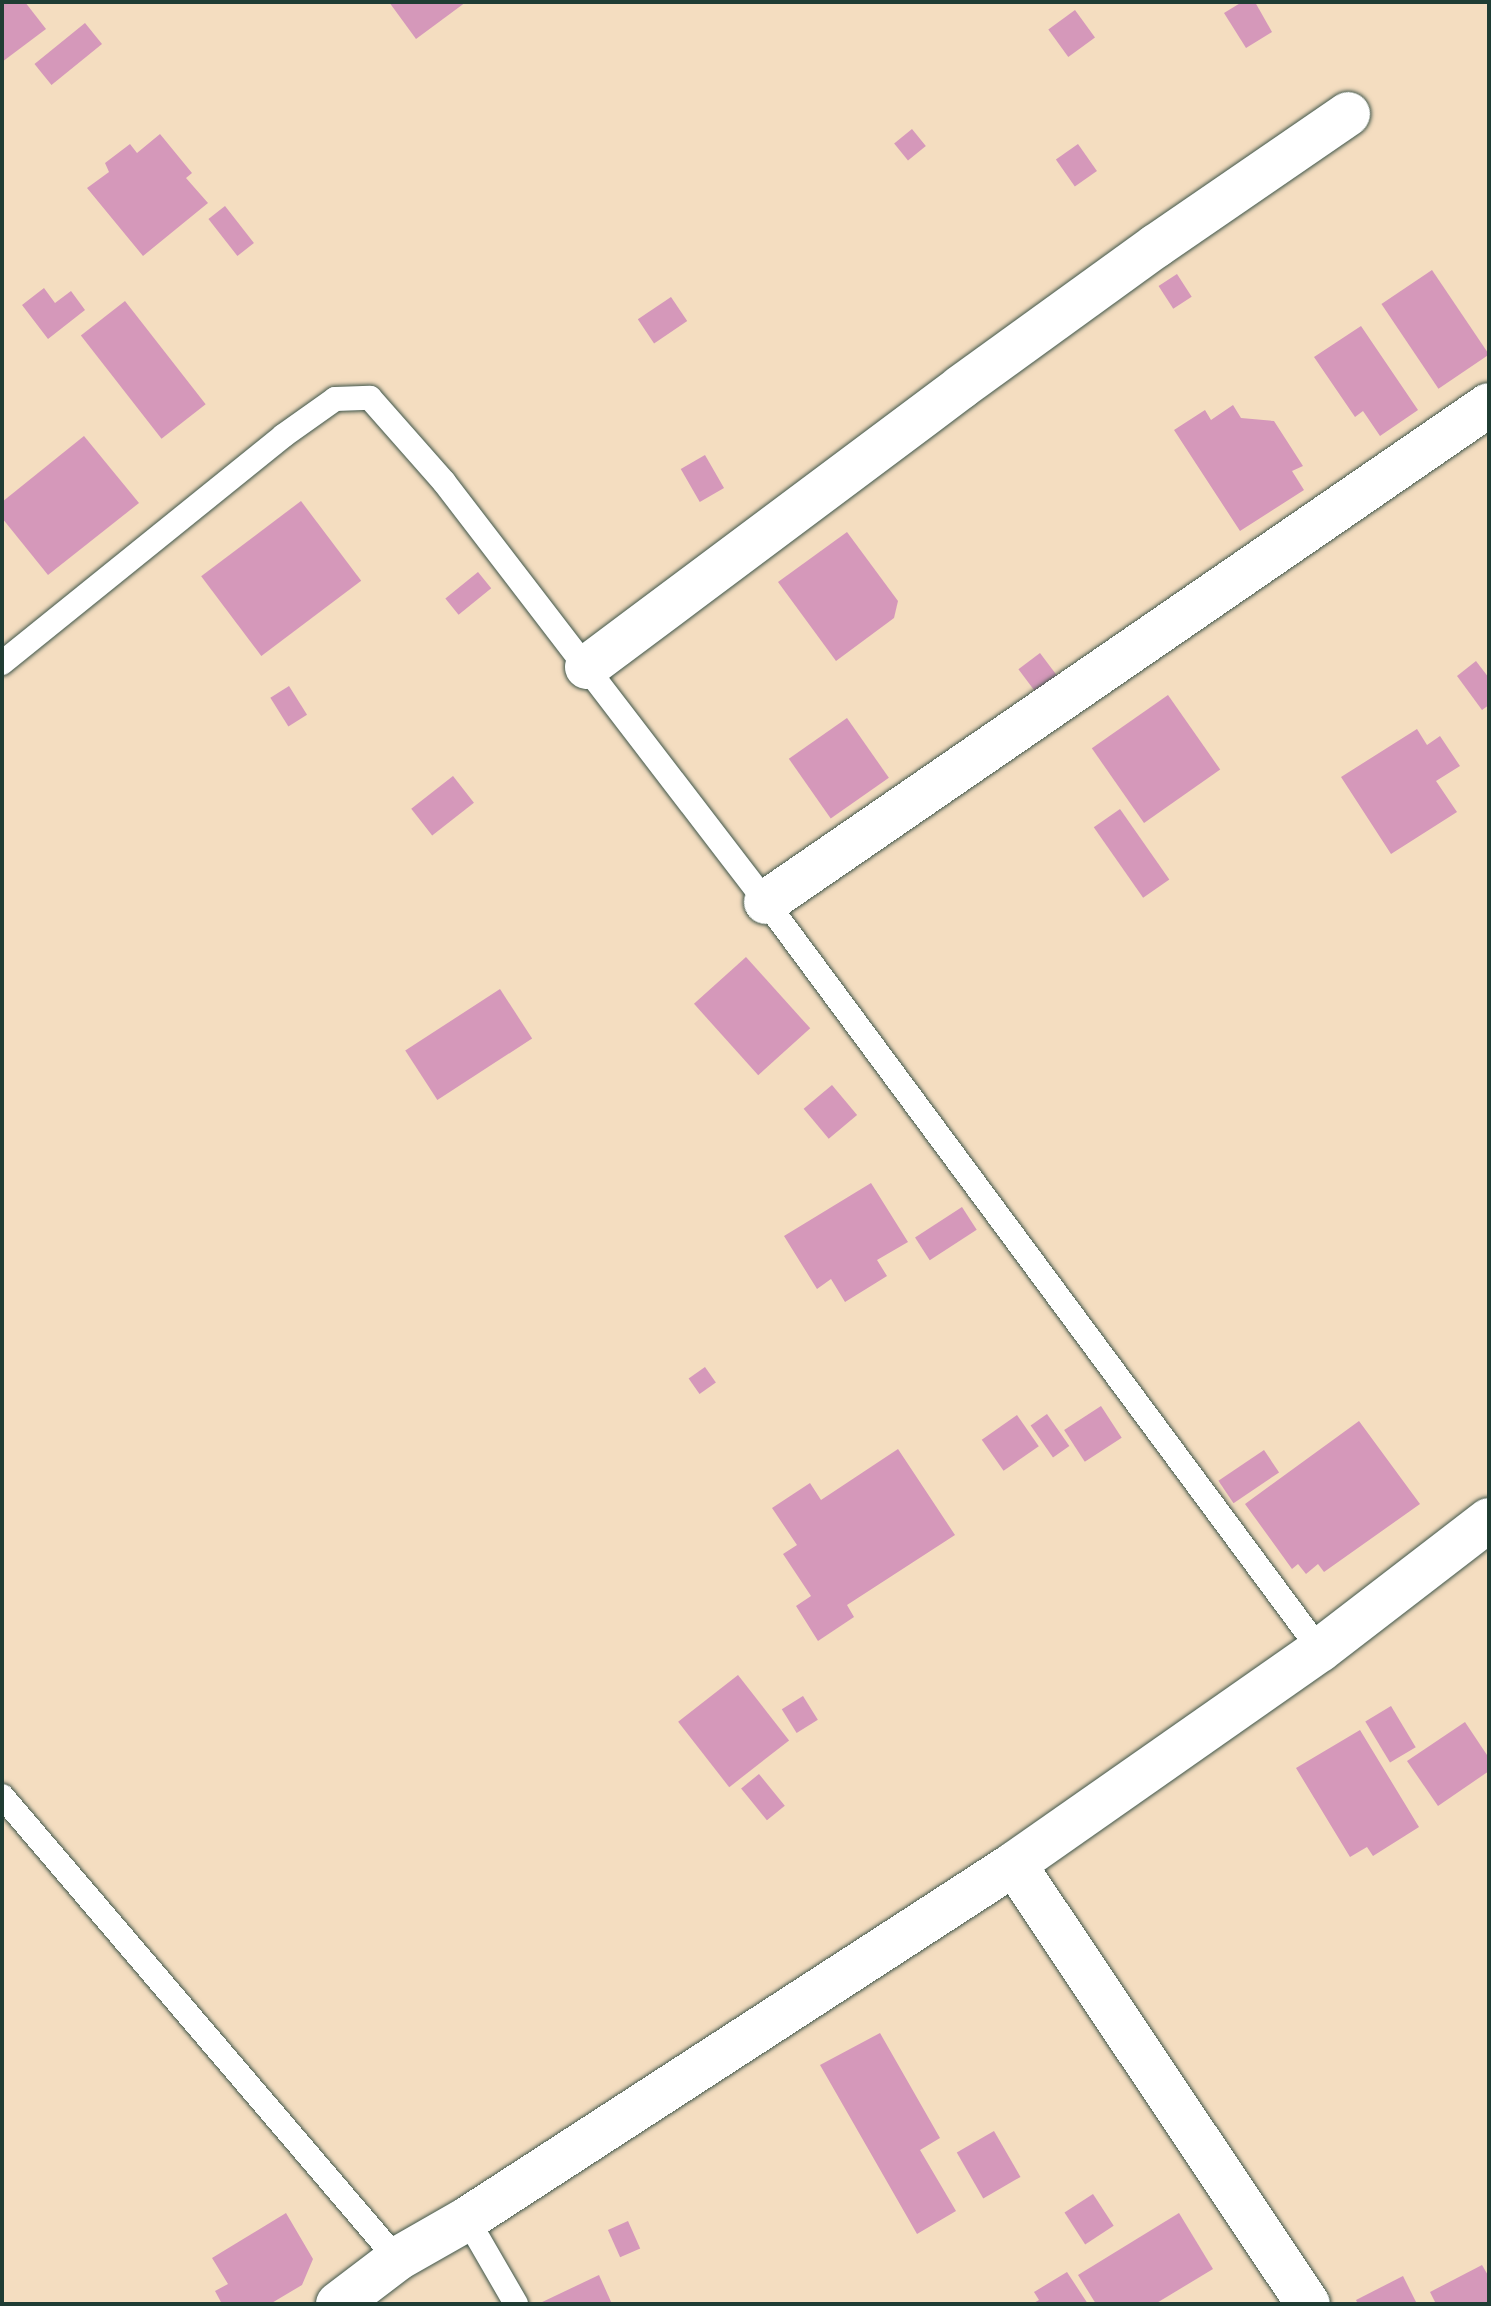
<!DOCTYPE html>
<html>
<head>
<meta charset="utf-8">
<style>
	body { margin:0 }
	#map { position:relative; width:1491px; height:2306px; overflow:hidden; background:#f4ddc0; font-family:Sriracha,sans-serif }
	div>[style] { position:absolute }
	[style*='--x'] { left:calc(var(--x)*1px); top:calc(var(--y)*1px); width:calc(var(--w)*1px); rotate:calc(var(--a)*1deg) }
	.building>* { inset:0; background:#d598ba; transform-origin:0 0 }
	.roads { filter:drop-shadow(0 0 2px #3f5549) drop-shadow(0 0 2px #3f5549) }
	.lane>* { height:24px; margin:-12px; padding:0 12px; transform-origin:12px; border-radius:12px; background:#fff }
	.street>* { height:44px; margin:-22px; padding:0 22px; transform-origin:22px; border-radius:22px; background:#fff }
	span { translate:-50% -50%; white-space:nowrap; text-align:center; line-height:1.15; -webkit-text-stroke:7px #fdfcf7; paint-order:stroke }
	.frame { position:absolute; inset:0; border:4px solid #1f3d34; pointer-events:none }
</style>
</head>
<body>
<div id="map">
	<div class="building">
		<i style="clip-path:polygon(2px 2px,25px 2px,46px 29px,2px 62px)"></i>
		<i style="clip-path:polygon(389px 2px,466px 2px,416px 39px)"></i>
		<i style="clip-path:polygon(1242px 2px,1255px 2px,1272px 32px,1246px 48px,1224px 13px)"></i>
		<i style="left:1075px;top:10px;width:34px;height:33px;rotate:54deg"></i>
		<i style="left:85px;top:23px;width:27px;height:65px;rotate:51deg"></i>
		<i style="left:912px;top:129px;width:22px;height:23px;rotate:51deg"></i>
		<i style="clip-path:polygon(160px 134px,192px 173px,186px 178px,208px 203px,143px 256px,87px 188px,109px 172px,105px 163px,130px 144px,137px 153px)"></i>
		<i style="left:1078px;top:144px;width:33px;height:27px;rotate:55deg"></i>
		<i style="left:225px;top:206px;width:47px;height:21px;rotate:52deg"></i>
		<i style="left:1432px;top:270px;width:102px;height:61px;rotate:56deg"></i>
		<i style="left:1177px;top:274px;width:27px;height:22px;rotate:57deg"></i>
		<i style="clip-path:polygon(44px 288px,55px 303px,71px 291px,85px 310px,48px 339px,22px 305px)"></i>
		<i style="left:671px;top:297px;width:29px;height:40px;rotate:56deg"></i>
		<i style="left:125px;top:301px;width:131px;height:56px;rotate:52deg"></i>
		<i style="clip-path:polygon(1361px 326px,1418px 410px,1380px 436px,1363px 411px,1355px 417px,1314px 357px)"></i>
		<i style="clip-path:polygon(1233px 405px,1241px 418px,1274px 421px,1303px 466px,1292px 471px,1304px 490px,1240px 531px,1174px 430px,1205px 410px,1211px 420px)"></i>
		<i style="clip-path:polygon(84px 436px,139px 503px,48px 575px,2px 518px,2px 502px)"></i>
		<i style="left:705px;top:455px;width:38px;height:28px;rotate:60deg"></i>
		<i style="left:301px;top:501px;width:100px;height:125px;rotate:53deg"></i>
		<i style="clip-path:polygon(847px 532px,898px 601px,894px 618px,836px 661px,778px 582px)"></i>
		<i style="left:478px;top:572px;width:21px;height:42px;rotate:51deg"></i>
		<i style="left:1040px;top:653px;width:30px;height:27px;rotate:53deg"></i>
		<i style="clip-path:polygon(1476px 661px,1489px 678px,1489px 705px,1482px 710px,1457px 676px)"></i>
		<i style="left:289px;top:686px;width:34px;height:22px;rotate:58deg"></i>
		<i style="left:1168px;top:695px;width:91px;height:93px;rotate:55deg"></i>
		<i style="left:847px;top:718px;width:73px;height:71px;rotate:55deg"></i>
		<i style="clip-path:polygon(1417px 729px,1427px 745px,1440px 736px,1460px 766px,1436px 781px,1457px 812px,1391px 854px,1341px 777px)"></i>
		<i style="left:453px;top:776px;width:34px;height:53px;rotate:52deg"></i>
		<i style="left:1120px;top:809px;width:86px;height:32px;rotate:55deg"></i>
		<i style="left:746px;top:957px;width:96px;height:70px;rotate:48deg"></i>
		<i style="left:500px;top:989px;width:59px;height:113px;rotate:57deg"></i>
		<i style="left:832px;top:1085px;width:39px;height:37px;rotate:50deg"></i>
		<i style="clip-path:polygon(871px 1183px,908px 1242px,877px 1260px,887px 1276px,845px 1302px,831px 1279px,817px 1289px,784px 1236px)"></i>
		<i style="left:962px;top:1207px;width:27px;height:56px;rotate:57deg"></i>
		<i style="left:705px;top:1367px;width:19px;height:20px;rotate:55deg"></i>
		<i style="left:1101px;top:1406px;width:38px;height:44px;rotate:57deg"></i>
		<i style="left:1047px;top:1414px;width:39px;height:20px;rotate:55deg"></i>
		<i style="left:1017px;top:1415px;width:38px;height:43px;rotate:55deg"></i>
		<i style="clip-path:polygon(1359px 1421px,1420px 1504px,1324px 1572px,1318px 1564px,1306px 1574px,1298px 1564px,1292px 1569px,1245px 1504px)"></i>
		<i style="clip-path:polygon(898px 1449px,955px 1535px,847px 1605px,854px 1617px,818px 1641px,796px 1606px,811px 1596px,783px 1554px,797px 1545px,772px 1508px,810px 1483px,821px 1500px)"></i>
		<i style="left:1264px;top:1450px;width:27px;height:55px;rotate:56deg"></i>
		<i style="left:738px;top:1675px;width:83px;height:76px;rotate:52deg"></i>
		<i style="left:803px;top:1696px;width:28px;height:25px;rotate:58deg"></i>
		<i style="left:1391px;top:1706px;width:48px;height:30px;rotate:59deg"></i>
		<i style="clip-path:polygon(1465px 1722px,1489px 1758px,1489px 1771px,1438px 1806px,1407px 1761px)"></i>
		<i style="clip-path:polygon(1360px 1730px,1419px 1827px,1373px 1856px,1367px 1847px,1350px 1857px,1296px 1768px)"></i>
		<i style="left:759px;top:1774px;width:41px;height:23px;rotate:51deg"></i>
		<i style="clip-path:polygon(880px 2033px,940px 2138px,920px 2150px,956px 2211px,917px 2234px,820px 2065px)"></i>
		<i style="left:994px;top:2131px;width:53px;height:43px;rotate:60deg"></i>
		<i style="left:1093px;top:2194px;width:38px;height:34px;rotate:57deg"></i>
		<i style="clip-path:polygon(286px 2213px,313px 2259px,302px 2285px,270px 2304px,222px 2304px,215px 2291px,228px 2284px,212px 2258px)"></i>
		<i style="clip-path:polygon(1179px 2213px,1213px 2269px,1155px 2304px,1096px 2304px,1078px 2275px)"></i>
		<i style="left:628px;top:2221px;width:30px;height:22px;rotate:66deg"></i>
		<i style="clip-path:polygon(1482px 2265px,1489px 2277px,1489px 2304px,1436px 2304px,1430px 2292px)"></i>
		<i style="clip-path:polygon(1067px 2272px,1088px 2304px,1032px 2304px,1039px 2300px,1034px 2292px)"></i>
		<i style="clip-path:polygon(599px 2275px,612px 2304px,538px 2304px)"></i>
		<i style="clip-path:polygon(1403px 2276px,1417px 2304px,1358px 2304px,1356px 2300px)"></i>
	</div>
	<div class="roads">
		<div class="lane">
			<i style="--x:2;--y:663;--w:361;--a:-38.9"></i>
			<i style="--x:283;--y:436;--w:64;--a:-35.4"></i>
			<i style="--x:335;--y:399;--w:35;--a:-2"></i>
			<i style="--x:370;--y:398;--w:112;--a:48.6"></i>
			<i style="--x:444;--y:482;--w:529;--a:52.52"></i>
			<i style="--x:766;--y:902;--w:931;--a:53.47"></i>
			<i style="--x:2;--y:1796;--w:609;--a:49.53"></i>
			<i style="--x:467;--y:2219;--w:98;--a:60"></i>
		</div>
		<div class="street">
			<i style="--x:587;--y:667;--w:467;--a:-36.8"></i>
			<i style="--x:961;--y:387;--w:241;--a:-35.9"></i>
			<i style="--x:1156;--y:246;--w:233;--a:-34.5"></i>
			<i style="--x:766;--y:902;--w:877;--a:-34.51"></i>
			<i style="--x:1014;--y:1864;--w:529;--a:56.25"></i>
			<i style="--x:338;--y:2304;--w:74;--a:-37.3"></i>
			<i style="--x:397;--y:2259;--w:81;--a:-29.7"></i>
			<i style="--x:467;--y:2219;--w:652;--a:-32.98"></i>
			<i style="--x:1014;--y:1864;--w:373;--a:-35"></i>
			<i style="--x:1320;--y:1650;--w:213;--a:-37.6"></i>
		</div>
	</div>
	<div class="frame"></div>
</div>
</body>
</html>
